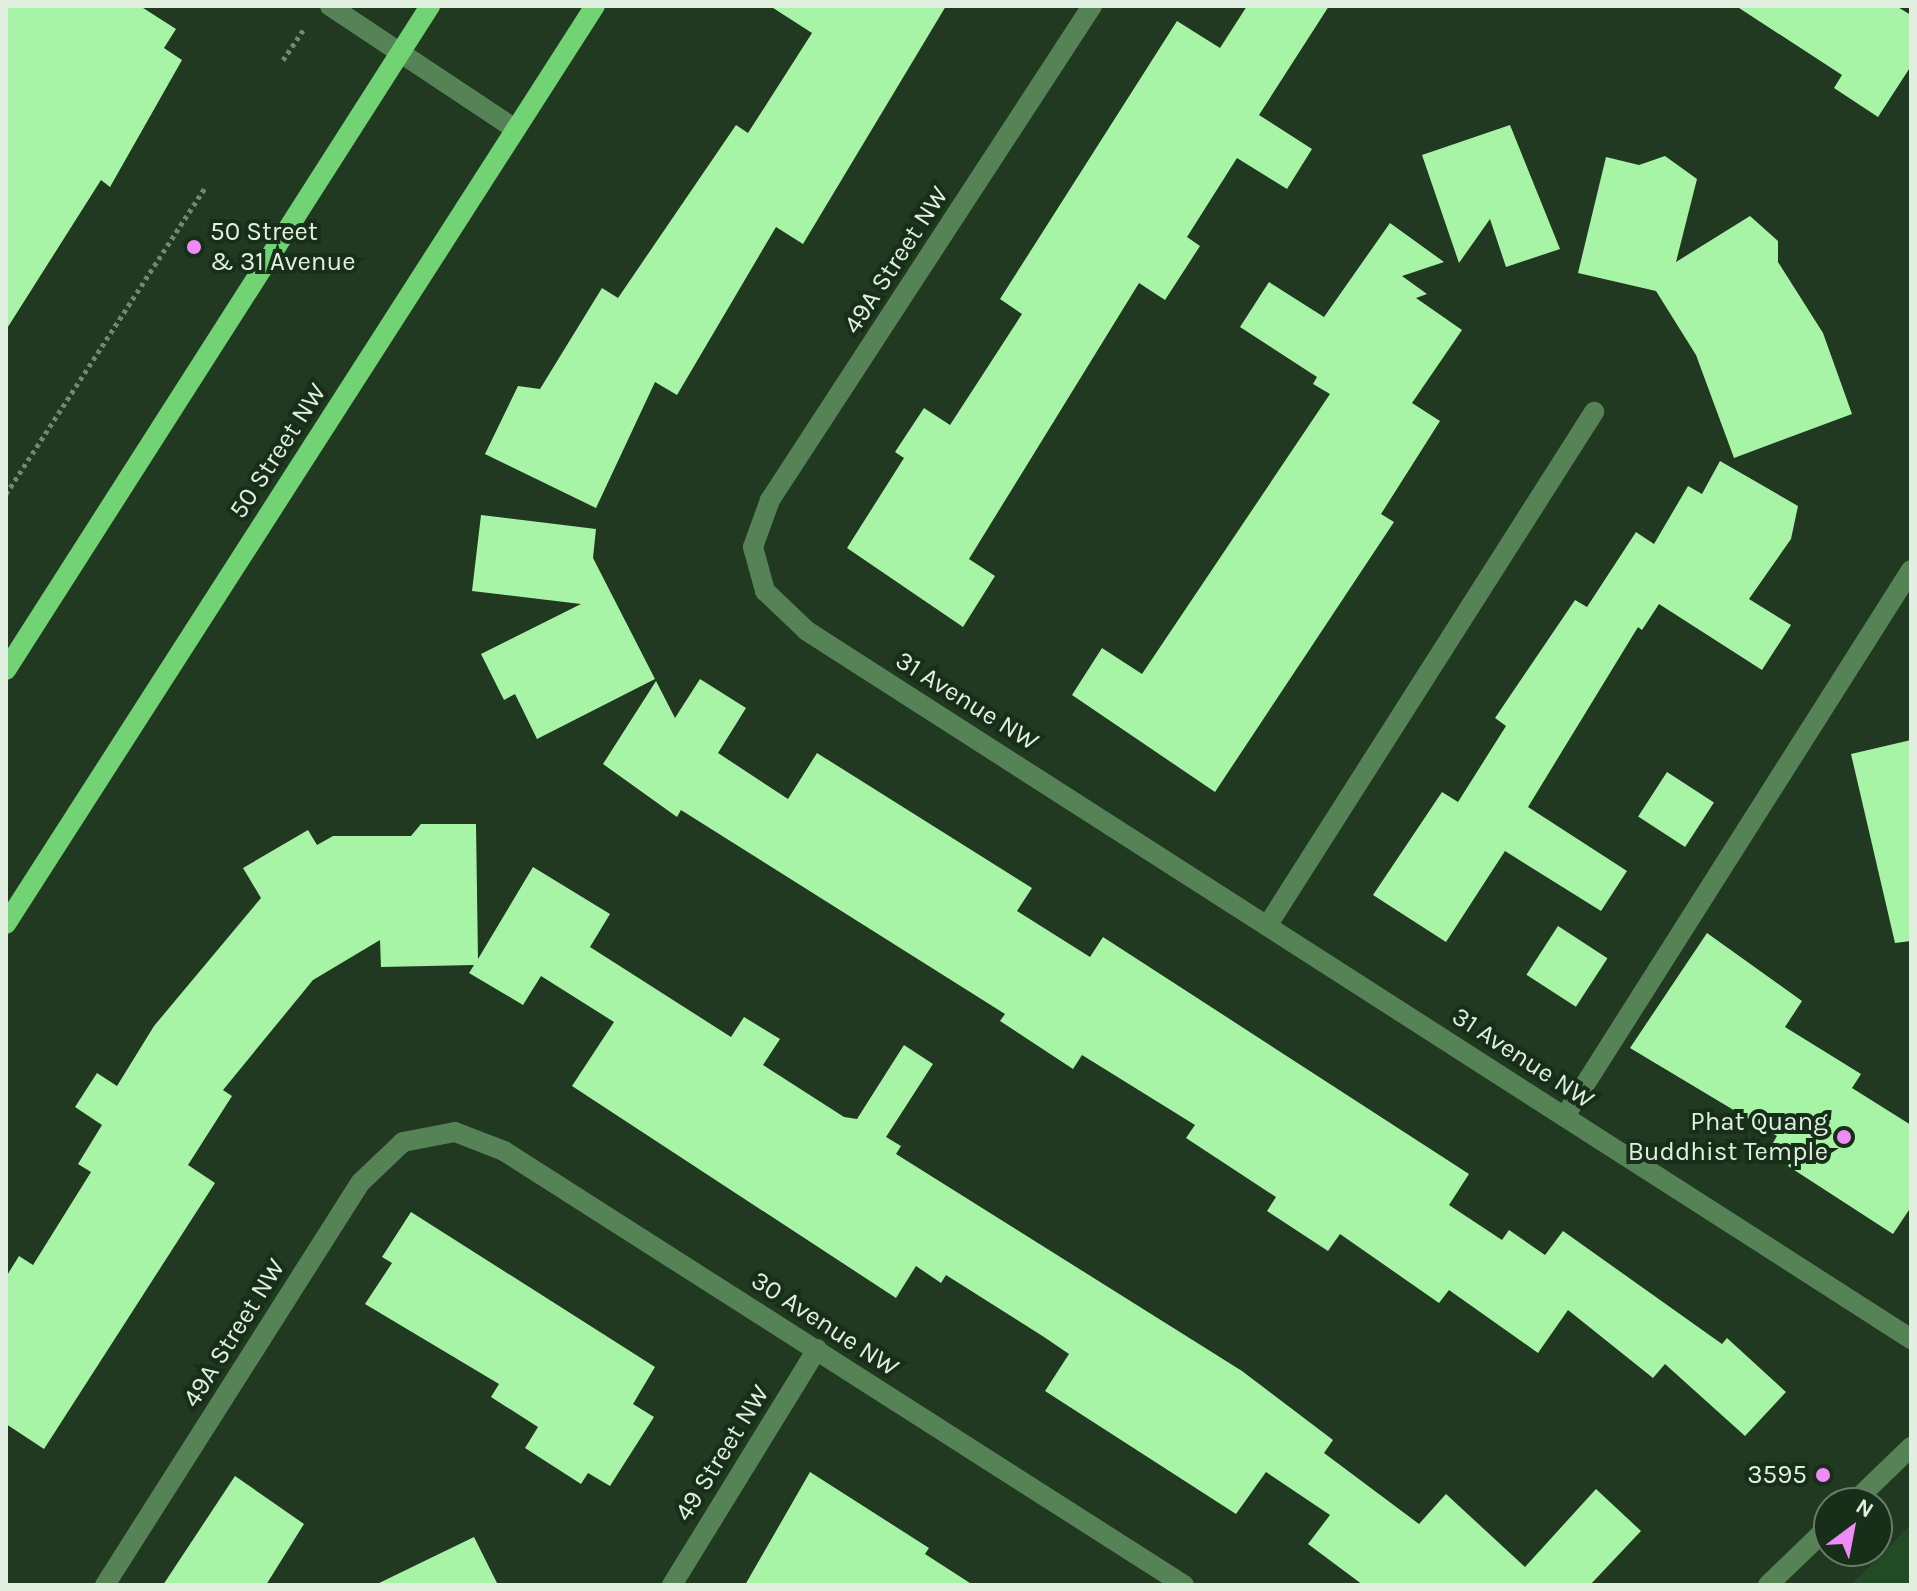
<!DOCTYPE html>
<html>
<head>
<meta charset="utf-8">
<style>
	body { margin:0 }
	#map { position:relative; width:1917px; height:1591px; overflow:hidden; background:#213821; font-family:Karla,sans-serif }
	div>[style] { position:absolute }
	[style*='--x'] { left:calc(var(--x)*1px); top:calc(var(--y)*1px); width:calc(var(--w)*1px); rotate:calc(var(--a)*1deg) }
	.green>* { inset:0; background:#224a24 }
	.building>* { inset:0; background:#a7f4a7; transform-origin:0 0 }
	.path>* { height:5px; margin-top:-2.5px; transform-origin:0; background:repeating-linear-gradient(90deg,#738672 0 4px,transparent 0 8px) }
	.minor>* { height:20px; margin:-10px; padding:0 10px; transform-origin:10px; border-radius:10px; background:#558355 }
	.major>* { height:20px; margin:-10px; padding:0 10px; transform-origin:10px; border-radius:10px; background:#72d374 }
	.dots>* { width:22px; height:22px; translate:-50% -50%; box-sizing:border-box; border:4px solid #172e18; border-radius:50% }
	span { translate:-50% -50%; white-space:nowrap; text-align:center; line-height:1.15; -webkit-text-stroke:8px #172e18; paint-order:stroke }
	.poi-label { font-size:26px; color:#e1efe0 }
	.left { translate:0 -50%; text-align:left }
	.right { translate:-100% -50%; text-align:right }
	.street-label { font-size:26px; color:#e1efe0 }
	.frame { position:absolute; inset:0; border:8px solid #e1efe0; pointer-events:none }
	.north { position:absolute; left:1813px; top:1487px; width:80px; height:80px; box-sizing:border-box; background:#172e18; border:2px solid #687b68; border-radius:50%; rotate:32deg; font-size:22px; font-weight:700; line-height:32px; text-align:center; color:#e1efe0 }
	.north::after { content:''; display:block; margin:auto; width:28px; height:36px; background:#ef8bf7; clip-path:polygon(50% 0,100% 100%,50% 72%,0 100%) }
</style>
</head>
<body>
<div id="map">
	<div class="green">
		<i style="clip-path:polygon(1911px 1524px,1911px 1585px,1851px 1585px)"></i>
	</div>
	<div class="building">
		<i style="clip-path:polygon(6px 6px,140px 6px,176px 29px,164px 48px,182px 60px,110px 187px,101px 180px,6px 330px)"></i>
		<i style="clip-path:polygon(770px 6px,946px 6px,803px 244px,776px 227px,677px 395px,655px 382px,596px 508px,485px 454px,518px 386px,540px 389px,602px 288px,618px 298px,736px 125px,748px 133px,812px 33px)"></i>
		<i style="clip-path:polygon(1247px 6px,1329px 6px,1259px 115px,1312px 149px,1287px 189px,1237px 158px,1187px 237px,1200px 246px,1165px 300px,1139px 283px,969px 559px,995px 576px,963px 627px,847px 548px,904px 458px,895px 452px,924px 408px,950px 425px,1022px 314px,1000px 299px,1177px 21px,1220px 48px)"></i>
		<i style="clip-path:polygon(1736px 6px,1896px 6px,1911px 15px,1911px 66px,1878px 117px,1834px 88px,1842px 75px)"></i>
		<i style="clip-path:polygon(1510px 125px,1560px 249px,1506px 267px,1490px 219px,1459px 263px,1422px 155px)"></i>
		<i style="clip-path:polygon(1665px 156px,1697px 179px,1676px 262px,1750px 216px,1778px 241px,1778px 262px,1823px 333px,1852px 414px,1734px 458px,1696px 355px,1656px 291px,1578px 273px,1606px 157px,1639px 165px)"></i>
		<i style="clip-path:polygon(1390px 223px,1444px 262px,1402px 276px,1427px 294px,1416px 298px,1462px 330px,1412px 403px,1440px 421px,1381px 514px,1394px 522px,1215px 792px,1072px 695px,1102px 648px,1142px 674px,1330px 394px,1313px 384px,1317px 377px,1240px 327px,1269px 282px,1324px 317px)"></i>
		<i style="clip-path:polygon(1720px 461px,1798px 506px,1791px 539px,1749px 599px,1791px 625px,1762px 670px,1659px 604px,1642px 630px,1638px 627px,1528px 807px,1627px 871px,1601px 911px,1505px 851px,1446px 942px,1373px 895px,1442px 792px,1458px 802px,1506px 726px,1495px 718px,1575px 600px,1587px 607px,1636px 532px,1654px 544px,1688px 486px,1702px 494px)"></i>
		<i style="clip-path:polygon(481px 515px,596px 529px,593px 558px,655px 679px,537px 739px,515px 694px,504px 700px,481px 654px,581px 604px,472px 591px)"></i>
		<i style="clip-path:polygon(700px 679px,746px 708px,718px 753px,788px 799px,817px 753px,1032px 888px,1017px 911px,1090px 957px,1103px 937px,1469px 1174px,1449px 1205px,1502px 1240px,1509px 1230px,1545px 1255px,1563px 1231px,1722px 1344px,1727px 1338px,1786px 1392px,1745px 1436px,1665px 1364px,1653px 1378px,1568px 1310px,1538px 1353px,1449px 1290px,1439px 1303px,1340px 1234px,1328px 1251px,1267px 1211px,1276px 1197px,1186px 1138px,1195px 1125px,1082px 1055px,1073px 1069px,1000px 1021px,1005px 1014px,681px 810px,677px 817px,603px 764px,656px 681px,675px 718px)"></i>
		<i style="clip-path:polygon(1911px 740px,1911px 941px,1895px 943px,1851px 754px)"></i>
		<i style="left:1667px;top:772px;width:56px;height:53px;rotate:33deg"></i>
		<i style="clip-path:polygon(421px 824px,476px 824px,478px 959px,533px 867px,610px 914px,590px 947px,731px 1037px,744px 1017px,780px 1039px,763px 1065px,844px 1117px,857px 1119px,904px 1045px,933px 1064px,886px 1137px,901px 1146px,896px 1154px,1242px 1371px,1333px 1440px,1324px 1453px,1419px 1524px,1446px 1494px,1525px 1567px,1596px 1489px,1641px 1531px,1590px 1585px,1363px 1585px,1308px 1544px,1330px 1515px,1266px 1472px,1236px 1514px,1045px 1391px,1069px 1354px,1044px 1337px,946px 1275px,941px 1283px,916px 1266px,896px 1298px,572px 1086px,614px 1022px,541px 976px,523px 1005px,469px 973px,474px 965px,381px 967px,380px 940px,313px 980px,223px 1090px,232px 1096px,188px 1165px,215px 1183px,44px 1449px,6px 1424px,6px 1277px,19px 1256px,33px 1265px,91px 1172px,78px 1164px,102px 1125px,75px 1107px,97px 1073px,117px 1086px,154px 1026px,261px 898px,243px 868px,308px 830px,317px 845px,333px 836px,411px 836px)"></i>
		<i style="left:1558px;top:926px;width:59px;height:58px;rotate:33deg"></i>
		<i style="clip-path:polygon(1707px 933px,1802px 1001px,1785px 1027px,1861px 1074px,1852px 1088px,1911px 1125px,1911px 1207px,1893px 1234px,1788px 1166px,1791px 1161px,1770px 1148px,1777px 1136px,1630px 1048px)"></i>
		<i style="clip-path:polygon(411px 1212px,655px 1367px,633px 1404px,654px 1417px,610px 1486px,588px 1473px,581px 1484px,525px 1448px,538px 1427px,491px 1397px,499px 1384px,365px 1304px,392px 1263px,382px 1257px)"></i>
		<i style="clip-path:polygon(810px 1472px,929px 1548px,925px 1554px,973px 1585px,745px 1585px)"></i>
		<i style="clip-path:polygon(235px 1476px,304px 1524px,266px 1585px,163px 1585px)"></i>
		<i style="clip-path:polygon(474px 1537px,498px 1585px,375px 1585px)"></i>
	</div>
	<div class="path">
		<i style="--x:283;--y:60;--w:40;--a:-56"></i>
		<i style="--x:6;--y:494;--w:366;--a:-57"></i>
	</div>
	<div class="minor">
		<i style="--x:330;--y:6;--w:222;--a:33.6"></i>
		<i style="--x:1092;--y:6;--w:590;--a:123.1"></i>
		<i style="--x:770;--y:500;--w:50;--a:109.9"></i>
		<i style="--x:753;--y:547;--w:46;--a:74.7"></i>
		<i style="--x:765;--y:591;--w:58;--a:43.6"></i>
		<i style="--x:807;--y:631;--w:1312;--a:32.67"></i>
		<i style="--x:1269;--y:923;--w:606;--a:-57.54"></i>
		<i style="--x:1565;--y:1116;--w:646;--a:-57.64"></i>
		<i style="--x:1853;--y:1503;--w:81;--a:-44"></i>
		<i style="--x:105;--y:1585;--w:477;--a:-57.6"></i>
		<i style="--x:361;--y:1182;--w:58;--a:-43.6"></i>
		<i style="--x:403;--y:1142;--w:53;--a:-10.9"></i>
		<i style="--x:455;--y:1132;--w:53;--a:21.2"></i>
		<i style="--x:504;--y:1151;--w:807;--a:32.55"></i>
		<i style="--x:672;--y:1585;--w:277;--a:-58.4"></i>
		<i style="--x:1768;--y:1585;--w:85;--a:-44"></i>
	</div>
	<div class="major">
		<i style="--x:6;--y:670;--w:788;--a:-57.44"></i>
		<i style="--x:6;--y:924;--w:1091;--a:-57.32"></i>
	</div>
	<div class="dots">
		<i style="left:194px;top:247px;background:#ef8bf7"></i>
		<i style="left:1844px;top:1137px;background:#ef8bf7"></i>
		<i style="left:1823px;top:1475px;background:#ef8bf7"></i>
	</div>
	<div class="poi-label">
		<span class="left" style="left:210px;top:247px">50 Street<br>&amp; 31 Avenue</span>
		<span class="right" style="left:1828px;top:1137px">Phat Quang<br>Buddhist Temple</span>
		<span class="right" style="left:1807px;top:1475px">3595</span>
	</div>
	<div class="street-label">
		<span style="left:896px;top:260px;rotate:-57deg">49A Street NW</span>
		<span style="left:278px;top:451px;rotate:-57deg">50 Street NW</span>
		<span style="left:967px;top:701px;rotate:32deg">31 Avenue NW</span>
		<span style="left:1523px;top:1058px;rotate:33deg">31 Avenue NW</span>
		<span style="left:825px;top:1324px;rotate:33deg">30 Avenue NW</span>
		<span style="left:234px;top:1333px;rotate:-58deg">49A Street NW</span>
		<span style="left:722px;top:1453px;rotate:-58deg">49 Street NW</span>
	</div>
	<div class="frame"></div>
	<div class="north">N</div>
</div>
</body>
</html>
